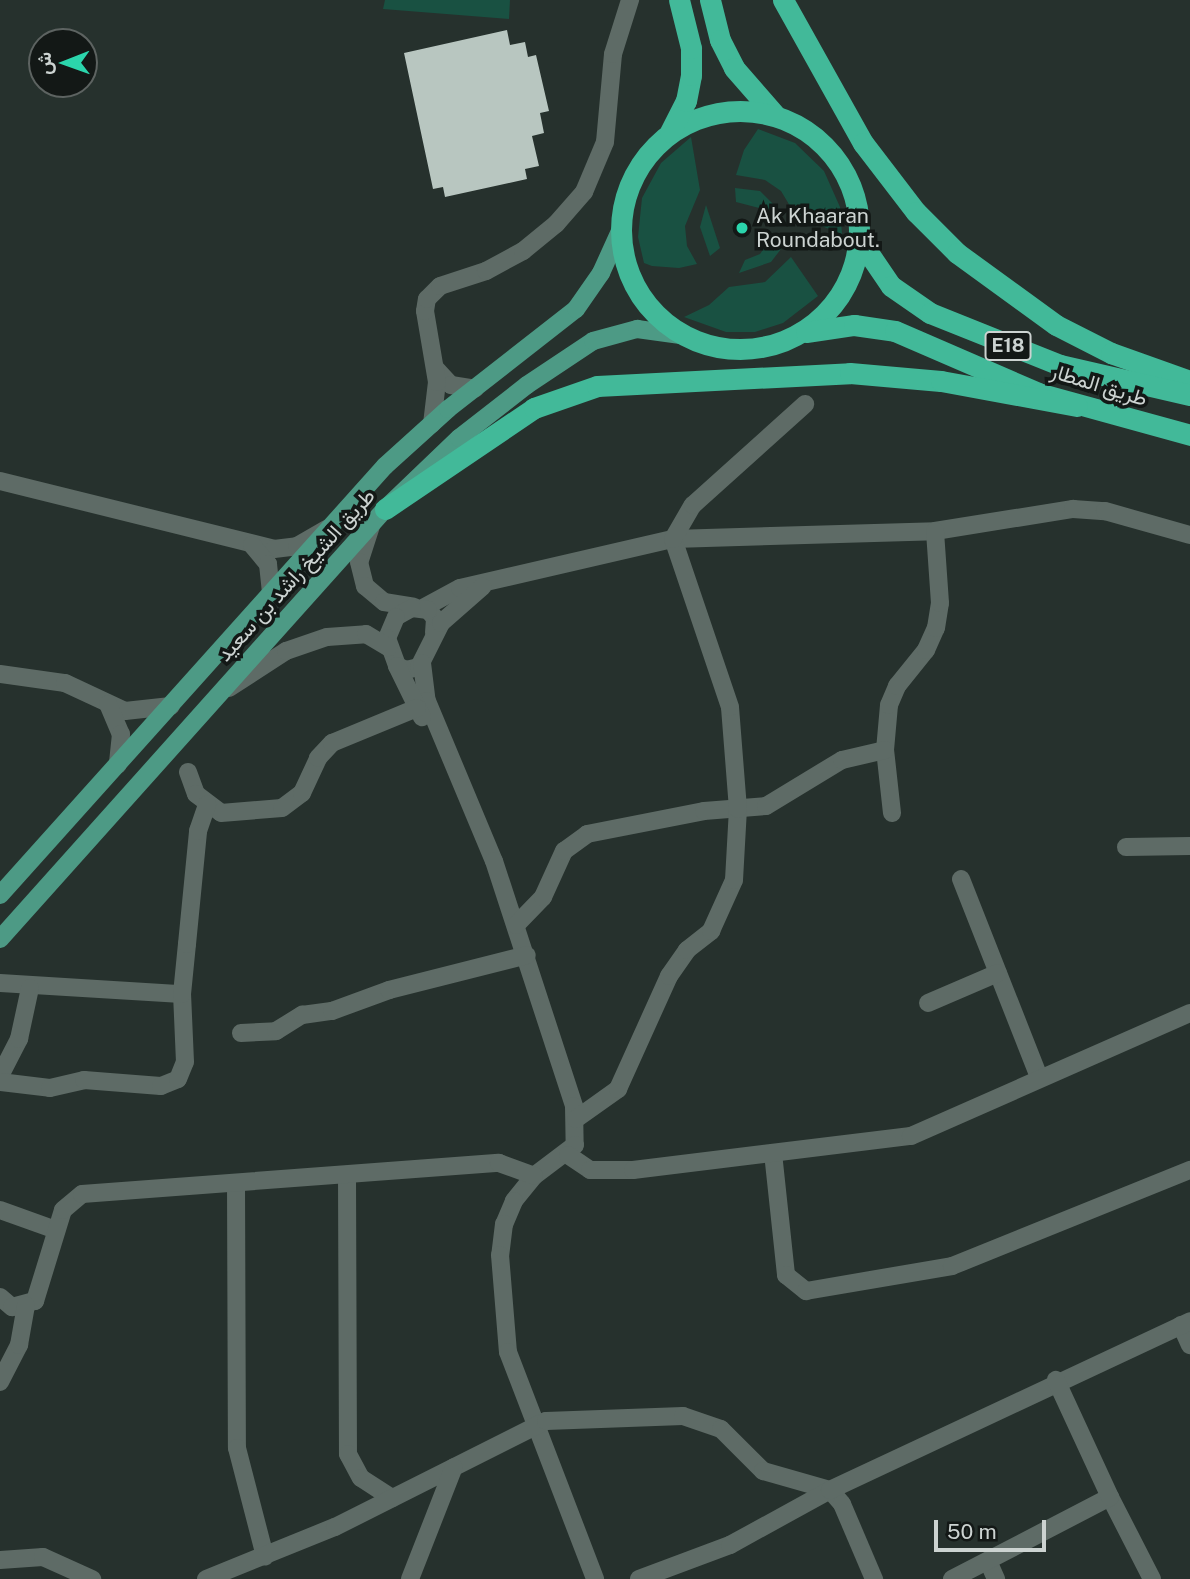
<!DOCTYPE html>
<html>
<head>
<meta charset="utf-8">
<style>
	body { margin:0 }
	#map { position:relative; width:1190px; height:1579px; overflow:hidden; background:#26312d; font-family:"Public Sans",Vazirmatn,sans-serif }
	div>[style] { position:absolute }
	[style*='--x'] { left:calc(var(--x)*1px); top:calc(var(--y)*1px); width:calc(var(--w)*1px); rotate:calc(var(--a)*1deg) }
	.green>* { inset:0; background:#195142 }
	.building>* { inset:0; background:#b8c6c0 }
	.minor>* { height:18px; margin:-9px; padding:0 9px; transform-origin:9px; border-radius:9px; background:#5e6b66 }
	.major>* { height:18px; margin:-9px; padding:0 9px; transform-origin:9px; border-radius:9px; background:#4d9a85 }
	.highway>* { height:21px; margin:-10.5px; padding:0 10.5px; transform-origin:10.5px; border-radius:10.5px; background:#42b999 }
	.highway>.ring { margin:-10.5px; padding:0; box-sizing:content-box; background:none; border:21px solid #42b999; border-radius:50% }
	.dots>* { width:19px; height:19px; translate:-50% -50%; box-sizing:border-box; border:4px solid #131816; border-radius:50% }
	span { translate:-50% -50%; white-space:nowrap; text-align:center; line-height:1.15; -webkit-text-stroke:7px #131816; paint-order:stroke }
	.shield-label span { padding:2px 5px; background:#131816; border:2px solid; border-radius:5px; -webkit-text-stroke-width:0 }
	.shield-label { font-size:19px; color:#ccd3d1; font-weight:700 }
	.poi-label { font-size:21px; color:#ccd3d1 }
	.left { translate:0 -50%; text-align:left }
	.street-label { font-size:21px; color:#ccd3d1 }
	.north { position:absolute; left:28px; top:28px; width:70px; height:70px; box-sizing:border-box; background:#131816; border:2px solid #5d6361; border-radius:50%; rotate:269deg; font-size:19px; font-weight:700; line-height:28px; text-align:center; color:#ccd3d1 }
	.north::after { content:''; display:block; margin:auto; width:24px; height:32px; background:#2bd5ac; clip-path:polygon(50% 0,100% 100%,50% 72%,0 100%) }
	.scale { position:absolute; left:934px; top:1520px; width:112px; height:32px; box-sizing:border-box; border:4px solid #ccd3d1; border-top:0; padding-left:9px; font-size:21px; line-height:24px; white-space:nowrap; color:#ccd3d1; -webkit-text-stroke:5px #131816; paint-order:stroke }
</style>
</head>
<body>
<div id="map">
	<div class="green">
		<i style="clip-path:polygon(385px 0,510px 0,509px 19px,383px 9px)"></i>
		<i style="clip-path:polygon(758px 129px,795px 143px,824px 171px,840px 207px,842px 234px,796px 216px,781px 191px,765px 180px,736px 175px,744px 150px)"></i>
		<i style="clip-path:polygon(691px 137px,700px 190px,685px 226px,687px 246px,697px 264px,679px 268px,652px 266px,644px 263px,638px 237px,642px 198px,661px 163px)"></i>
		<i style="clip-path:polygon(735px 188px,760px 191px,783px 214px,736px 202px)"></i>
		<i style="clip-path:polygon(706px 205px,720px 248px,710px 256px,700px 227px)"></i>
		<i style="clip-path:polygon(769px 241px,781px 249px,771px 262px,739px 273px,745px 260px,760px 254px)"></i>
		<i style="clip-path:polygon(791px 257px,818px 296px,783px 323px,755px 332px,726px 332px,684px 317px,709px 305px,729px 287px,765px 282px)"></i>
	</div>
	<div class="building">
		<i style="clip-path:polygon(507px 30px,510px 45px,525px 42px,528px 57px,536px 55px,549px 111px,540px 113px,544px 133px,532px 136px,539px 166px,525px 169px,527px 179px,445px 197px,443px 187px,433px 189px,404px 53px)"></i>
	</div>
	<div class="minor">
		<i style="--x:435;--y:368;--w:23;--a:47"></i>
		<i style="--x:451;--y:385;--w:24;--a:9"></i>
		<i style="--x:432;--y:424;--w:42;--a:-83.2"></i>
		<i style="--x:437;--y:382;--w:72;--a:-99.6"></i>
		<i style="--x:425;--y:311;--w:12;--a:-81"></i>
		<i style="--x:427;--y:299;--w:18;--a:-45"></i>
		<i style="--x:440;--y:286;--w:48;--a:-18.1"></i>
		<i style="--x:486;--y:271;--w:42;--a:-28.4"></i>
		<i style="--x:523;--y:251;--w:43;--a:-39.3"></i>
		<i style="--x:556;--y:224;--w:43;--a:-48.8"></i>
		<i style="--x:584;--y:192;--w:54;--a:-67.2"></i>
		<i style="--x:605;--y:142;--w:88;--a:-84.8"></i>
		<i style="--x:613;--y:54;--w:57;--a:-72.5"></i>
		<i style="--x:0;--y:481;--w:282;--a:13.9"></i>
		<i style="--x:274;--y:549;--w:23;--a:-7"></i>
		<i style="--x:297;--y:546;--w:34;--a:-30"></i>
		<i style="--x:371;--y:526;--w:38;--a:108"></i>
		<i style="--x:359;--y:562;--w:25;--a:76"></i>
		<i style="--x:365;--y:586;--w:25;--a:40"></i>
		<i style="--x:384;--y:602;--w:30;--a:9"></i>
		<i style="--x:252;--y:545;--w:25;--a:50"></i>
		<i style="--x:268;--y:564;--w:30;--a:84"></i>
		<i style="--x:423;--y:608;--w:42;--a:-28.4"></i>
		<i style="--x:460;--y:588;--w:219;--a:-13"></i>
		<i style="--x:673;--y:539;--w:262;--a:-1.7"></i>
		<i style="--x:935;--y:531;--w:140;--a:-9.1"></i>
		<i style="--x:1073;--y:509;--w:32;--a:4"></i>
		<i style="--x:1105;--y:511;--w:88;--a:15.8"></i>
		<i style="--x:434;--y:633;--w:15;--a:-86"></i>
		<i style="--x:435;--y:618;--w:11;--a:-131"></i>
		<i style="--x:428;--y:610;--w:16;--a:-173"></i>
		<i style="--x:412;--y:608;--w:18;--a:151"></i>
		<i style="--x:396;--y:617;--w:23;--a:113"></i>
		<i style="--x:387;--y:638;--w:30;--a:70"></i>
		<i style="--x:397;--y:666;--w:10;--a:24"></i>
		<i style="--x:406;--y:670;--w:13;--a:-13"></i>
		<i style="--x:419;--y:667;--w:49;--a:-63.4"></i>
		<i style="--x:441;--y:623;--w:55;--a:-41.3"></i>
		<i style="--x:422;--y:663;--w:38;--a:83"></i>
		<i style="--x:427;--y:701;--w:173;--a:67.3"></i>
		<i style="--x:494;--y:861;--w:258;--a:71.9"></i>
		<i style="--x:574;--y:1106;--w:39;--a:89"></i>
		<i style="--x:575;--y:1145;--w:51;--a:142.9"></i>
		<i style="--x:534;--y:1176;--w:32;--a:129"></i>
		<i style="--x:514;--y:1201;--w:25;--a:113"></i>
		<i style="--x:504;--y:1224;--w:31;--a:97"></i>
		<i style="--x:500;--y:1255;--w:97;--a:85.3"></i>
		<i style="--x:508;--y:1352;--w:243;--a:69"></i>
		<i style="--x:397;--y:666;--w:57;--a:63.9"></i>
		<i style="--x:0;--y:674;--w:66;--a:7.9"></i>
		<i style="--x:65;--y:683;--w:66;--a:25"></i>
		<i style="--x:125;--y:711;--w:46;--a:-6.2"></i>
		<i style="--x:229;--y:688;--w:68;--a:-33"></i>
		<i style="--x:286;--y:651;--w:43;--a:-18.9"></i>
		<i style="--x:327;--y:637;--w:39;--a:-4"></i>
		<i style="--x:366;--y:634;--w:26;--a:31"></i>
		<i style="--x:108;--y:704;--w:33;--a:67"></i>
		<i style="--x:121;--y:734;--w:31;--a:96"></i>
		<i style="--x:188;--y:772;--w:23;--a:70"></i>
		<i style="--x:196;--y:794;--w:31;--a:37"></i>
		<i style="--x:221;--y:813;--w:61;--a:-4.7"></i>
		<i style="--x:282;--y:808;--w:25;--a:-37"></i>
		<i style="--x:302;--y:793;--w:38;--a:-65"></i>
		<i style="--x:318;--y:758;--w:21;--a:-47"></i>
		<i style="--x:332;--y:743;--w:92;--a:-22.4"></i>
		<i style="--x:892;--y:813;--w:63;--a:-96.3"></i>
		<i style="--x:885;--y:750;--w:45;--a:-84.9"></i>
		<i style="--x:889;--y:705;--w:21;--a:-67"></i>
		<i style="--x:897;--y:686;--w:46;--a:-51.1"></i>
		<i style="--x:926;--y:650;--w:24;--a:-66"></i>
		<i style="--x:936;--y:628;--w:25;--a:-81"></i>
		<i style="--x:940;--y:603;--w:72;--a:-94"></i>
		<i style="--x:1126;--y:847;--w:64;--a:-0.9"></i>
		<i style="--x:961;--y:879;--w:213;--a:68.5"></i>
		<i style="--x:516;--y:925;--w:39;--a:-46"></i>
		<i style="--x:543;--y:897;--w:51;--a:-65.5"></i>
		<i style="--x:564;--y:851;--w:29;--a:-36"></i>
		<i style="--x:587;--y:834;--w:119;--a:-11.1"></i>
		<i style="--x:704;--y:811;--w:62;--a:-4.6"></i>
		<i style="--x:766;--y:806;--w:89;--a:-31.2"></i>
		<i style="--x:842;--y:760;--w:44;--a:-13.1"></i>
		<i style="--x:0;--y:983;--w:182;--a:3.5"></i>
		<i style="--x:928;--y:1003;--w:76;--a:-23.2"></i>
		<i style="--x:241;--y:1033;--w:35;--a:-3"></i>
		<i style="--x:276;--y:1031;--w:31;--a:-32"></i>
		<i style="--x:302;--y:1015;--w:30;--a:-8"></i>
		<i style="--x:332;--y:1011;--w:61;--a:-20.2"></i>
		<i style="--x:389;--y:990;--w:142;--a:-14.2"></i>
		<i style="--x:0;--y:1076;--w:42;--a:-62.8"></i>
		<i style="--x:19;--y:1039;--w:52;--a:-77.8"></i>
		<i style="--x:0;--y:1082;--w:50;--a:6.8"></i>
		<i style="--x:50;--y:1088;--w:35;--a:-13"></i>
		<i style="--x:84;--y:1080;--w:77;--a:4.5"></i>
		<i style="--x:161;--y:1086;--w:18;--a:-22"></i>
		<i style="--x:178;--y:1079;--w:18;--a:-68"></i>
		<i style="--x:185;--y:1062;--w:68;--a:-92.5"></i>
		<i style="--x:182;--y:994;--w:50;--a:-84.3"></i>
		<i style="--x:187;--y:944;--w:114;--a:-84.4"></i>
		<i style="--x:198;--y:831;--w:28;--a:-71"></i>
		<i style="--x:576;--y:1119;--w:52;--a:-35.5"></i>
		<i style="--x:618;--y:1089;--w:124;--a:-65.7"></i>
		<i style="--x:669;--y:976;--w:32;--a:-55"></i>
		<i style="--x:687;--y:950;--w:31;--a:-38"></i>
		<i style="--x:711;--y:931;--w:56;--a:-65.7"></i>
		<i style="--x:734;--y:880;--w:71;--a:-86.8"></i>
		<i style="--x:738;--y:809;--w:102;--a:-94.5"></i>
		<i style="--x:730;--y:707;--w:177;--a:-108.7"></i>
		<i style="--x:673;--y:539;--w:39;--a:-60"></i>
		<i style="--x:693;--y:505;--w:151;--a:-42"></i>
		<i style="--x:773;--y:1153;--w:123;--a:83.9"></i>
		<i style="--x:786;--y:1275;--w:26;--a:39"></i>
		<i style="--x:806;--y:1291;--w:148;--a:-9.7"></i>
		<i style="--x:952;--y:1266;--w:257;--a:-22"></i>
		<i style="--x:568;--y:1155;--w:27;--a:34"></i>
		<i style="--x:590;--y:1170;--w:43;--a:0"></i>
		<i style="--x:633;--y:1170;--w:280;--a:-7"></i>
		<i style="--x:911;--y:1136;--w:305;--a:-23.8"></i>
		<i style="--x:347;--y:1175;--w:279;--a:89.8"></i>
		<i style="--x:348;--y:1454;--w:27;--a:62"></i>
		<i style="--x:361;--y:1478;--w:37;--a:33"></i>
		<i style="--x:236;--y:1183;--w:265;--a:89.8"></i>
		<i style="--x:237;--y:1448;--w:112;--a:75.5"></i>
		<i style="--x:0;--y:1210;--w:59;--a:19.7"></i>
		<i style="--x:0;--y:1297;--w:16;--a:40"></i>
		<i style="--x:12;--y:1307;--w:24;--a:-15"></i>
		<i style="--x:35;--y:1301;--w:95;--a:-72.9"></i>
		<i style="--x:63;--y:1210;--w:25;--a:-40"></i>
		<i style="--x:82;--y:1194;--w:418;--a:-4.3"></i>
		<i style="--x:499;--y:1163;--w:37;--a:20"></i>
		<i style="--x:1181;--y:1325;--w:22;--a:66"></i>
		<i style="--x:0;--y:1382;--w:42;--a:-62.8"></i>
		<i style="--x:19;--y:1345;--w:40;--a:-80"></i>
		<i style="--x:1110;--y:1497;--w:92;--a:62.9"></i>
		<i style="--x:0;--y:1560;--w:43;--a:-4"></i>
		<i style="--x:43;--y:1557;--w:54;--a:24.2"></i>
		<i style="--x:988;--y:1561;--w:20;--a:66"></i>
		<i style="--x:206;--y:1579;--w:139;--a:-22"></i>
		<i style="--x:335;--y:1527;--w:236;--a:-26.7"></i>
		<i style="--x:546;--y:1421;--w:137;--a:-2.1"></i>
		<i style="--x:683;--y:1416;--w:40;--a:18.9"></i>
		<i style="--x:721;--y:1429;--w:59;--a:45"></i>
		<i style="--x:763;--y:1471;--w:70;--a:15.8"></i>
		<i style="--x:830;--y:1490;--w:18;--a:49"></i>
		<i style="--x:842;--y:1504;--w:82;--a:66.9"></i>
		<i style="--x:410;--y:1579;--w:120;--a:-68.6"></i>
		<i style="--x:639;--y:1579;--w:97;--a:-20.5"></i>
		<i style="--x:730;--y:1545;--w:114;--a:-28.8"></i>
		<i style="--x:830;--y:1490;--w:398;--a:-25.1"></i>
		<i style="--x:952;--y:1579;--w:178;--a:-27.4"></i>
		<i style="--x:1110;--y:1497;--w:129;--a:-114.8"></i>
	</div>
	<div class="major">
		<i style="--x:0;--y:895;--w:576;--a:-48.09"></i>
		<i style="--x:385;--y:466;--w:85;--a:-42.1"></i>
		<i style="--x:448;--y:409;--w:162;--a:-38"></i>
		<i style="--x:576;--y:309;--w:44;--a:-55.2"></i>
		<i style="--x:601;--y:273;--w:48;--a:-65.6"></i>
		<i style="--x:0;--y:939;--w:577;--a:-48.16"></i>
		<i style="--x:385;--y:509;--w:103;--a:-43.8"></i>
		<i style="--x:459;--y:438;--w:86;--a:-37.9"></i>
		<i style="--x:527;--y:385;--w:79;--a:-33.7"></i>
		<i style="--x:593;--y:341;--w:46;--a:-15.3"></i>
		<i style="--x:637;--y:329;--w:44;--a:7.8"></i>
	</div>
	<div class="highway">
		<i style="--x:710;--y:0;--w:41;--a:76"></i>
		<i style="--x:720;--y:40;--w:31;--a:63"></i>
		<i style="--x:734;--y:68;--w:62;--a:48.9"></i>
		<i style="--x:783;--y:0;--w:164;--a:60.8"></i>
		<i style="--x:863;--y:143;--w:87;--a:52.5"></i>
		<i style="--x:916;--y:212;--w:58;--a:45"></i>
		<i style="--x:957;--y:253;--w:122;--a:36"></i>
		<i style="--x:1056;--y:325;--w:62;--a:27"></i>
		<i style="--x:1111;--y:353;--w:84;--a:19.5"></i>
		<i class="ring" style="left:621px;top:111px;width:217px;height:217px"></i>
		<i style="--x:670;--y:132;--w:35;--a:-63"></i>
		<i style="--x:686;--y:101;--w:26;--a:-79"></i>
		<i style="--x:691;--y:75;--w:27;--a:-90"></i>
		<i style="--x:691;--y:48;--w:49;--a:-104"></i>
		<i style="--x:859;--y:239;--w:57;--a:55.8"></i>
		<i style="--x:891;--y:286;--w:47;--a:34.7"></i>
		<i style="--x:930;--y:313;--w:140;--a:21.8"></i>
		<i style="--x:1060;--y:365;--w:133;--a:13"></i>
		<i style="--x:806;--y:332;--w:49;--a:-8.3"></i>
		<i style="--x:854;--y:325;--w:41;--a:8.3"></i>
		<i style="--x:895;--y:331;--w:156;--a:23.4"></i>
		<i style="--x:1038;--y:393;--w:158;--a:15.4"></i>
		<i style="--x:385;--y:509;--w:180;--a:-34.1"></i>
		<i style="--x:534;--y:408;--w:67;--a:-19.2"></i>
		<i style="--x:597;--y:386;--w:253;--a:-2.9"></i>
		<i style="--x:850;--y:373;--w:91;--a:5"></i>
		<i style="--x:941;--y:381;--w:138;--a:10.4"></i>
	</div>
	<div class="dots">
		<i style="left:742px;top:228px;background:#2bd5ac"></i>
	</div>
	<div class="shield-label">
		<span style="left:1008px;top:346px">E18</span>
	</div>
	<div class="poi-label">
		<span class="left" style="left:756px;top:228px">Ak Khaaran<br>Roundabout.</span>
	</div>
	<div class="street-label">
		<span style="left:1099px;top:385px;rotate:17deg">طريق المطار</span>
		<span style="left:296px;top:575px;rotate:-48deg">طريق الشيخ راشد بن سعيد</span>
	</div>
	<div class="north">ش</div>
	<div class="scale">50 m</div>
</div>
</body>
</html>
